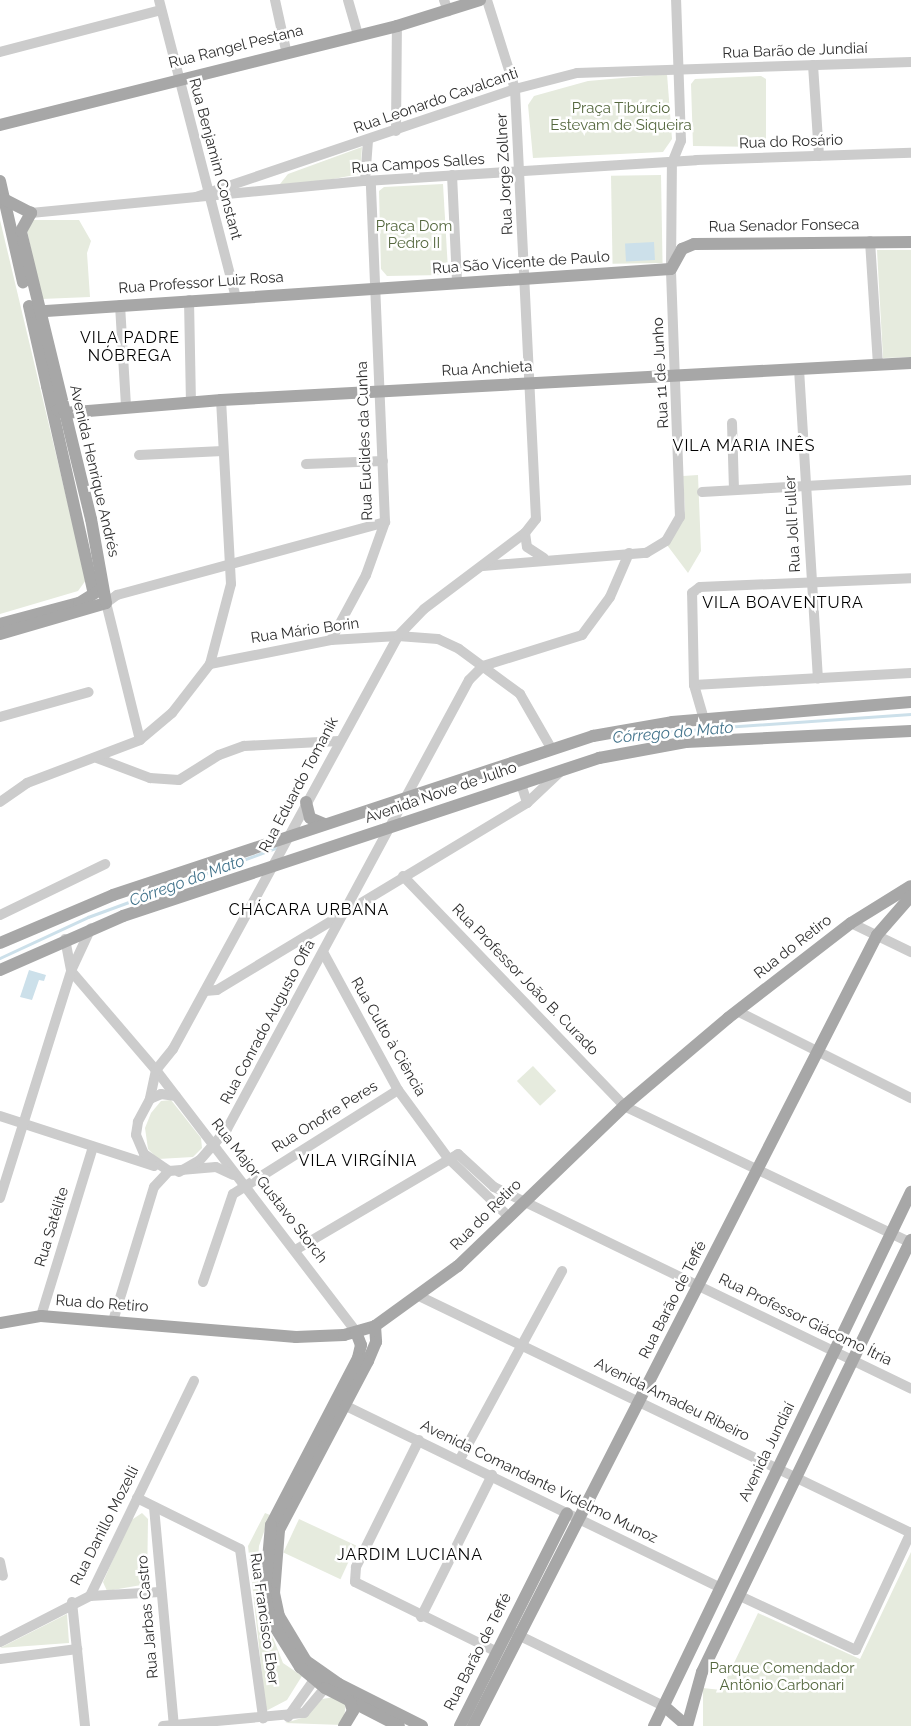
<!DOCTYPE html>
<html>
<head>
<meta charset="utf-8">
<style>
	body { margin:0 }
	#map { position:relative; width:911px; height:1726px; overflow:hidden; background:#fff; font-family:Raleway,sans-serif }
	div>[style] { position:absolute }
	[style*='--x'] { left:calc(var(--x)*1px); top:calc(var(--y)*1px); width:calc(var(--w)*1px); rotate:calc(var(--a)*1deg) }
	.green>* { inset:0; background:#e6ebde; transform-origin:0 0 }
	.water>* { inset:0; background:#cce0ea; transform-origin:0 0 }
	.stream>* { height:2.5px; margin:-1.25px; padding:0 1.25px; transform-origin:1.25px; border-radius:1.25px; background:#cce0ea }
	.minor>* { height:10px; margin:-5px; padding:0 5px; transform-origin:5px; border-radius:5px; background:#ccc }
	.major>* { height:12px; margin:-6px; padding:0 6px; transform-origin:6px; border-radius:6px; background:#a7a7a7 }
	span { translate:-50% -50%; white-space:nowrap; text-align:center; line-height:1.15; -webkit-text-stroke:5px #fff; paint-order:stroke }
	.street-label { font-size:15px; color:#2f2f2f }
	.park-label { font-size:15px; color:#55683f }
	.neighbourhood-label { font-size:16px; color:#000; letter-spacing:1px }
	.water-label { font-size:16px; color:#43748c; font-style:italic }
</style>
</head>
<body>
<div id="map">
	<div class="green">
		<i style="clip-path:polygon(667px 74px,672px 139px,663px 152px,533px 158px,528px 105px,534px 96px,588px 81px)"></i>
		<i style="clip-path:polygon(761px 76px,766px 79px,766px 143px,761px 147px,693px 146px,691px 84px,695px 79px)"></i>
		<i style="clip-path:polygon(362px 147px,360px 174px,285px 188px,280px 184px,288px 174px)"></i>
		<i style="left:661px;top:175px;width:88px;height:50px;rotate:89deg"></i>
		<i style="clip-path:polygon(443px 184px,448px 270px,443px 275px,387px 276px,381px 269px,379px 191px,384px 187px)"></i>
		<i style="clip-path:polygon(0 220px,86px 580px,78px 591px,0 614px)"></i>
		<i style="clip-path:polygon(25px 220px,79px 220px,91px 241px,87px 253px,90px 297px,41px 299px)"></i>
		<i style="clip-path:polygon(877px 250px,911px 250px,911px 357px,883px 358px)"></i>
		<i style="clip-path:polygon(698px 475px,701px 551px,688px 573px,667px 545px,685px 511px,683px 476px)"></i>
		<i style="left:533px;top:1066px;width:34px;height:22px;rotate:47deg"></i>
		<i style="clip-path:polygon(171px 1100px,201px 1138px,202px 1148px,193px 1157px,158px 1159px,148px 1149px,145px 1128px,151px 1113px,161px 1101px)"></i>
		<i style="clip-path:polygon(142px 1513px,148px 1519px,147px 1584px,107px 1591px,103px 1582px,130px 1521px)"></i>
		<i style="clip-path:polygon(265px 1513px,270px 1515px,259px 1546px,257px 1571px,261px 1607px,283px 1663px,302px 1676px,287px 1700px,266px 1711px,248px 1546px)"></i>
		<i style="left:299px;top:1519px;width:63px;height:37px;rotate:25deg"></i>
		<i style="clip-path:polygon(911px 1552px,911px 1726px,703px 1726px,703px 1688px,721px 1690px,758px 1613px,860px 1659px)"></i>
		<i style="clip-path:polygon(67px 1614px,69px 1643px,0 1648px)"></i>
		<i style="clip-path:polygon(335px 1697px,346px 1703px,343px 1725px,285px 1723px,302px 1718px,322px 1699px)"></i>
	</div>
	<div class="water">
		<i style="left:654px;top:242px;width:18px;height:29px;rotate:87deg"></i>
		<i style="clip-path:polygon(29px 970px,46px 975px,44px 981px,39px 980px,32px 1000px,20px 997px)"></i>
	</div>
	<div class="stream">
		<i style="--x:710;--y:728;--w:201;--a:-4"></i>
		<i style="--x:641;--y:734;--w:62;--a:-4.6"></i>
		<i style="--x:0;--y:958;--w:97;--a:-25"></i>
		<i style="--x:88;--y:917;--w:202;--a:-20.2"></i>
	</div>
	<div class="minor">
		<i style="--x:159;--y:0;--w:307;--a:75.5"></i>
		<i style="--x:275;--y:0;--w:51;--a:77.6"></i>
		<i style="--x:348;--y:0;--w:35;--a:74"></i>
		<i style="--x:444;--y:0;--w:12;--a:70"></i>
		<i style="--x:0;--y:52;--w:166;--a:-14.6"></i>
		<i style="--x:813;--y:65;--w:91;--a:86.2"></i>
		<i style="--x:396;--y:131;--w:105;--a:-89.5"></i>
		<i style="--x:452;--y:175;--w:108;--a:87.3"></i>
		<i style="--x:365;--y:181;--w:41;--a:-85.8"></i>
		<i style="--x:196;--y:197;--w:337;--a:-18.7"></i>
		<i style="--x:515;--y:89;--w:64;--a:-14.5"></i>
		<i style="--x:577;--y:73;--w:334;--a:-1.9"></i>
		<i style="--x:31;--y:213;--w:336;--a:-5.5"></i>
		<i style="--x:365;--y:181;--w:332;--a:-3.6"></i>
		<i style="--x:696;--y:160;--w:215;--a:-1.9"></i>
		<i style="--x:870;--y:241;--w:124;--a:86.3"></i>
		<i style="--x:189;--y:300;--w:102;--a:88.9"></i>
		<i style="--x:120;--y:305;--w:102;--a:86.6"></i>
		<i style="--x:799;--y:369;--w:310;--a:86.5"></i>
		<i style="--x:732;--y:423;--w:67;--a:88.3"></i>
		<i style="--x:139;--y:455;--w:84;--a:-2.7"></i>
		<i style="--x:306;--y:464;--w:77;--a:-2.2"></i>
		<i style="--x:702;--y:492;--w:209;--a:-3.3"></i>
		<i style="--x:525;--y:533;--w:14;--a:82"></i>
		<i style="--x:527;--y:547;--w:20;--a:33"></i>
		<i style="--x:483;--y:566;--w:164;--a:-4.6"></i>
		<i style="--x:646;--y:553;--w:23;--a:-31"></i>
		<i style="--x:666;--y:541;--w:28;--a:-60"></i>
		<i style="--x:680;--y:517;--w:248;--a:-92.1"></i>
		<i style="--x:671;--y:269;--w:106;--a:-89.5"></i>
		<i style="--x:672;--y:163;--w:24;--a:-68"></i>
		<i style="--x:681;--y:141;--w:141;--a:-92"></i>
		<i style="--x:331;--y:640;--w:74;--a:-61.7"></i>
		<i style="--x:366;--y:575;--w:56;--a:-70.3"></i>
		<i style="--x:385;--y:522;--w:341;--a:-92.4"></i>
		<i style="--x:210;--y:664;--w:123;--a:-11.2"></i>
		<i style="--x:331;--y:640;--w:67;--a:-3.4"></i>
		<i style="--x:398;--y:636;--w:40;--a:4.3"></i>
		<i style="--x:438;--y:639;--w:23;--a:25"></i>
		<i style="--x:459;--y:649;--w:76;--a:36.4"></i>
		<i style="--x:520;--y:694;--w:62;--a:60.1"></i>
		<i style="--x:694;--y:685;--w:217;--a:-3.2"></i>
		<i style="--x:0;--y:717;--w:92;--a:-15.7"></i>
		<i style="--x:140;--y:740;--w:141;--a:-103.9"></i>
		<i style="--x:106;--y:603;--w:14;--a:-36"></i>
		<i style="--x:117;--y:595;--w:278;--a:-15.2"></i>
		<i style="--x:710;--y:740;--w:57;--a:-106.2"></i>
		<i style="--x:694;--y:685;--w:92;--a:-91.2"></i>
		<i style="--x:692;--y:593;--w:10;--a:-37"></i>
		<i style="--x:700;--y:587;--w:211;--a:-2.4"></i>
		<i style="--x:97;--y:758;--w:57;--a:20.7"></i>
		<i style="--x:150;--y:778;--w:29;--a:4"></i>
		<i style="--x:179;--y:780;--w:47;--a:-32"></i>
		<i style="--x:219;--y:755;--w:27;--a:-20"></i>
		<i style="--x:244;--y:746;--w:95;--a:-3"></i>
		<i style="--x:521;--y:784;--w:20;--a:72"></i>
		<i style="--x:0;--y:802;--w:33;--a:-35"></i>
		<i style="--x:27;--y:783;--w:121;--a:-20.8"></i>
		<i style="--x:140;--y:740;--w:42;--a:-40.2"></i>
		<i style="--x:172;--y:713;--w:62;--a:-52.2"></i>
		<i style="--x:210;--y:664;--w:83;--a:-75.3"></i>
		<i style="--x:231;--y:584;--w:184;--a:-93.1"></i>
		<i style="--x:403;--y:876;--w:319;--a:46.1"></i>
		<i style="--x:624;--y:1106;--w:318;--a:25.5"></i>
		<i style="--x:0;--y:915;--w:117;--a:-25.9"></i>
		<i style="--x:851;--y:923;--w:67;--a:25.8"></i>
		<i style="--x:65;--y:939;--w:31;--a:79"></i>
		<i style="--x:323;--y:952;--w:157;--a:61.5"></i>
		<i style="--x:398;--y:1090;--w:84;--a:53.7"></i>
		<i style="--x:448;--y:1158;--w:83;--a:44"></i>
		<i style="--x:71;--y:971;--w:130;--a:49.4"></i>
		<i style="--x:156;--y:1070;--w:330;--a:52.6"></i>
		<i style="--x:205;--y:991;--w:12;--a:-5"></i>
		<i style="--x:217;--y:990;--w:362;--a:-31.1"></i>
		<i style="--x:527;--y:803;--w:47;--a:-43.3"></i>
		<i style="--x:737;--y:1011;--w:195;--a:26.6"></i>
		<i style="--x:156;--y:1070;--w:27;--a:-51"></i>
		<i style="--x:173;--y:1049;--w:470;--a:-61.4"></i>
		<i style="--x:398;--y:636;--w:37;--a:-46"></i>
		<i style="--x:424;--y:609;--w:126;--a:-37"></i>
		<i style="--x:525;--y:533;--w:18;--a:-52"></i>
		<i style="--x:536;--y:519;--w:431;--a:-92.8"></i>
		<i style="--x:515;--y:89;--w:93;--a:-107.5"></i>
		<i style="--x:156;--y:1070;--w:30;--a:102"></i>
		<i style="--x:150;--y:1099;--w:26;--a:118"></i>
		<i style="--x:138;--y:1122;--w:13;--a:99"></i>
		<i style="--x:136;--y:1135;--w:21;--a:67"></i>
		<i style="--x:144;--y:1154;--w:30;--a:34"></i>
		<i style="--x:169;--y:1171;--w:47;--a:-4.9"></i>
		<i style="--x:216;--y:1167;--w:19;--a:25"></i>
		<i style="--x:150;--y:1099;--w:12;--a:-24"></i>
		<i style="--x:161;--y:1094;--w:15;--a:8"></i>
		<i style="--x:0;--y:1116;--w:162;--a:18"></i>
		<i style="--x:179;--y:1172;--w:24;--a:-30"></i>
		<i style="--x:200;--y:1160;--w:41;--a:-48.9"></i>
		<i style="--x:227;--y:1129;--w:510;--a:-61.68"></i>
		<i style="--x:469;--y:680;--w:20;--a:-45"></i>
		<i style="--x:483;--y:666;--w:104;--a:-17.4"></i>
		<i style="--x:582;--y:635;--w:47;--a:-53.6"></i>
		<i style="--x:610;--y:597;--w:48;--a:-66.6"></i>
		<i style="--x:0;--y:1198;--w:238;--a:-72.6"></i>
		<i style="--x:71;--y:971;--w:47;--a:-65.1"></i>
		<i style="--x:297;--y:1249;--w:187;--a:-30.5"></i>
		<i style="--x:458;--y:1154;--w:49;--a:42.5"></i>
		<i style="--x:494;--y:1187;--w:463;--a:25.8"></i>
		<i style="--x:203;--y:1282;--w:93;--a:-71.2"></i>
		<i style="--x:233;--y:1194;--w:195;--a:-32.2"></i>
		<i style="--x:419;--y:1296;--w:546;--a:25.72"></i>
		<i style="--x:41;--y:1316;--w:177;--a:-72.9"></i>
		<i style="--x:113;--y:1321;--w:140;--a:-73"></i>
		<i style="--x:154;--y:1187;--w:22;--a:-47"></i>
		<i style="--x:344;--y:1405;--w:419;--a:25.9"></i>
		<i style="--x:419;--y:1440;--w:142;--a:116.4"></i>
		<i style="--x:356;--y:1567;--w:15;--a:94"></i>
		<i style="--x:355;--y:1582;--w:158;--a:26.2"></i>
		<i style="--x:460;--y:1459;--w:214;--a:-61.5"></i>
		<i style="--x:137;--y:1498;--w:115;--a:26.3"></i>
		<i style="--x:240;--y:1549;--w:171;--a:82.2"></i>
		<i style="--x:154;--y:1507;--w:219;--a:84.8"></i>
		<i style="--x:0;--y:1562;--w:14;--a:78"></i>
		<i style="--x:90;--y:1596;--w:70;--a:-3.3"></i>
		<i style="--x:740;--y:1596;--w:128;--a:25"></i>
		<i style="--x:856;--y:1650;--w:130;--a:-65"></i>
		<i style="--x:72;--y:1602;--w:125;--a:84"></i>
		<i style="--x:421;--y:1617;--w:159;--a:-63.4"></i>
		<i style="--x:514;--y:1633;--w:167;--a:26"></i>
		<i style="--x:0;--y:1642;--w:101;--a:-27.1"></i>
		<i style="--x:90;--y:1596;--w:239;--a:-64.2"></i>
		<i style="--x:0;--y:1659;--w:78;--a:-7.4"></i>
		<i style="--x:288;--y:1717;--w:45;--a:-54.9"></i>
		<i style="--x:163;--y:1726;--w:142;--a:-5.3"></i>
		<i style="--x:304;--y:1713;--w:33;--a:-50"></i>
	</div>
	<div class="major">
		<i style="--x:0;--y:125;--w:409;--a:-14"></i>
		<i style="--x:397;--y:26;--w:87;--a:-17.4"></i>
		<i style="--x:0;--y:181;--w:104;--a:77.2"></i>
		<i style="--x:29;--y:306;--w:292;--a:77.3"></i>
		<i style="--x:31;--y:312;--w:641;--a:-3.84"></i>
		<i style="--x:671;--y:269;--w:23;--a:-61"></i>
		<i style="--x:682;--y:249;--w:13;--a:-23"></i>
		<i style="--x:694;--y:244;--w:217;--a:-0.5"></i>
		<i style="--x:47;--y:386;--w:26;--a:65"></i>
		<i style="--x:58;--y:410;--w:7;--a:27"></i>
		<i style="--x:64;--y:413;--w:158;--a:-4.7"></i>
		<i style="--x:221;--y:400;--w:691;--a:-3.07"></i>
		<i style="--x:0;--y:624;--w:82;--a:-14.9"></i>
		<i style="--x:79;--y:603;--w:26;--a:-32"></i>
		<i style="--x:0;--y:634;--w:110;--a:-16.3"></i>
		<i style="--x:106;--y:603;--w:85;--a:-100.1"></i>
		<i style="--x:91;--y:519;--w:296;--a:-103.7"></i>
		<i style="--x:21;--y:231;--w:21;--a:-61"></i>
		<i style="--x:31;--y:213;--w:30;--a:-153"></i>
		<i style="--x:306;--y:802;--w:16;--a:76"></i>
		<i style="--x:310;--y:818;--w:15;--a:23"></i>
		<i style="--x:0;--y:943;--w:123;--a:-23"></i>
		<i style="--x:113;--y:895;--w:506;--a:-18.33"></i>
		<i style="--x:593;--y:736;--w:80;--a:-10"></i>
		<i style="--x:672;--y:722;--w:240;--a:-4.8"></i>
		<i style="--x:0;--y:970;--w:134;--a:-23.7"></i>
		<i style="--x:123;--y:916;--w:502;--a:-18.36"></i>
		<i style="--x:599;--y:758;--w:88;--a:-10.4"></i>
		<i style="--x:686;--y:742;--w:225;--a:-2.8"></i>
		<i style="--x:0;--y:1323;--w:42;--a:-9.7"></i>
		<i style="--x:41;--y:1316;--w:256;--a:4.7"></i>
		<i style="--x:296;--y:1337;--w:48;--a:-2.4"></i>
		<i style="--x:344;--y:1335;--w:32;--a:-16"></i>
		<i style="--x:375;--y:1326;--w:102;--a:-35.9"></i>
		<i style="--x:458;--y:1266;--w:231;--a:-43.9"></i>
		<i style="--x:624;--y:1106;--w:136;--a:-40.2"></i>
		<i style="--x:728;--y:1018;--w:155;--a:-37.7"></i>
		<i style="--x:851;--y:923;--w:70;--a:-31.7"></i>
		<i style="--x:375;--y:1326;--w:16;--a:86"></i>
		<i style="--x:376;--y:1342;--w:21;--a:113"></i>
		<i style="--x:368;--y:1361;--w:191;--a:117.8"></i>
		<i style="--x:279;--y:1530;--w:63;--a:94.5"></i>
		<i style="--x:274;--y:1593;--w:24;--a:78"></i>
		<i style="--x:279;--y:1616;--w:52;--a:59"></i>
		<i style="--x:306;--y:1661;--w:40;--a:34.9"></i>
		<i style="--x:339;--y:1684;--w:93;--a:26.8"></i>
		<i style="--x:356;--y:1332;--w:14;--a:69"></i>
		<i style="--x:361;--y:1345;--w:13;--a:103"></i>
		<i style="--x:358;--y:1358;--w:188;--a:117.5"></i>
		<i style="--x:271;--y:1525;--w:69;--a:95"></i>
		<i style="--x:265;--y:1594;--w:25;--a:79"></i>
		<i style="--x:270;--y:1619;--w:57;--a:58"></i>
		<i style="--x:300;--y:1667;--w:33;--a:40"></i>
		<i style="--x:325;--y:1688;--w:83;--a:27.2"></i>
		<i style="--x:664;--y:1706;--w:30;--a:41"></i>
		<i style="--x:344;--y:1726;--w:17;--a:-59"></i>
		<i style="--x:353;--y:1711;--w:10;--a:-107"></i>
		<i style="--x:460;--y:1726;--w:238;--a:-63.3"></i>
		<i style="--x:473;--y:1726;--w:888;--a:-62.94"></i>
		<i style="--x:877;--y:935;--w:52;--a:-48.9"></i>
		<i style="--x:654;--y:1726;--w:593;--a:-64.3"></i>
		<i style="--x:687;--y:1726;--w:56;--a:-74.5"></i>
		<i style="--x:702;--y:1672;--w:480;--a:-64.2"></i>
	</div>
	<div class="street-label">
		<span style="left:236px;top:47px;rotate:-14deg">Rua Rangel Pestana</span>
		<span style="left:795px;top:51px;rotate:-2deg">Rua Barão de Jundiaí</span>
		<span style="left:436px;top:101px;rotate:-19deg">Rua Leonardo Cavalcanti</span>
		<span style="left:791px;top:142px;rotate:-2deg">Rua do Rosário</span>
		<span style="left:215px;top:159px;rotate:75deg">Rua Benjamim Constant</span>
		<span style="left:418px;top:164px;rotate:-4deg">Rua Campos Salles</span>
		<span style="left:505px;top:174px;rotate:-93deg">Rua Jorge Zollner</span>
		<span style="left:784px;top:226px;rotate:-1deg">Rua Senador Fonseca</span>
		<span style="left:521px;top:263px;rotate:-4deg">Rua São Vicente de Paulo</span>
		<span style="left:201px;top:283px;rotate:-4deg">Rua Professor Luiz Rosa</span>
		<span style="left:487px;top:369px;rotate:-3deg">Rua Anchieta</span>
		<span style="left:661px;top:373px;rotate:-93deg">Rua 11 de Junho</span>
		<span style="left:365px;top:441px;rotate:-92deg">Rua Euclides da Cunha</span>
		<span style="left:94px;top:471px;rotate:77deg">Avenida Henrique Andrés</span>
		<span style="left:793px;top:524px;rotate:-93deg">Rua Joll Fuller</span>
		<span style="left:305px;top:631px;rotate:-8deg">Rua Mário Borin</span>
		<span style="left:299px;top:785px;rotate:-62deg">Rua Eduardo Tomanik</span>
		<span style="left:441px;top:793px;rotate:-19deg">Avenida Nove de Julho</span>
		<span style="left:793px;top:947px;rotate:-38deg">Rua do Retiro</span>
		<span style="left:525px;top:980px;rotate:46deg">Rua Professor João B. Curado</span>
		<span style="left:268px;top:1022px;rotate:-62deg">Rua Conrado Augusto Offa</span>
		<span style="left:388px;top:1037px;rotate:60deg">Rua Culto à Ciência</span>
		<span style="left:325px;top:1117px;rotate:-32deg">Rua Onofre Peres</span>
		<span style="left:269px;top:1191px;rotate:52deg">Rua Major Gustavo Storch</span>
		<span style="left:486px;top:1215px;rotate:-45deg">Rua do Retiro</span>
		<span style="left:52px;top:1227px;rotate:-73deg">Rua Satélite</span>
		<span style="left:673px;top:1300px;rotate:-63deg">Rua Barão de Teffé</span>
		<span style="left:102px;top:1304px;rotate:4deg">Rua do Retiro</span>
		<span style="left:805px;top:1320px;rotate:26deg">Rua Professor Giácomo Ítria</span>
		<span style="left:672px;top:1400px;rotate:26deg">Avenida Amadeu Ribeiro</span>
		<span style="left:767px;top:1452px;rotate:-64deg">Avenida Jundiaí</span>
		<span style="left:539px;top:1482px;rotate:26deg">Avenida Comandante Videlmo Munoz</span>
		<span style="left:105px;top:1526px;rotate:-63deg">Rua Danillo Mozelli</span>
		<span style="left:148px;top:1617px;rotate:-95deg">Rua Jarbas Castro</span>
		<span style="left:264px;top:1619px;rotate:82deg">Rua Francisco Eber</span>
		<span style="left:478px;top:1652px;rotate:-63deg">Rua Barão de Teffé</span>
	</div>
	<div class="park-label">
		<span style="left:621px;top:117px">Praça Tibúrcio<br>Estevam de Siqueira</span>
		<span style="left:414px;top:235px">Praça Dom<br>Pedro II</span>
		<span style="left:782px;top:1677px">Parque Comendador<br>Antônio Carbonari</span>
	</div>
	<div class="neighbourhood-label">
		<span style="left:130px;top:347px">VILA PADRE<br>NÓBREGA</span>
		<span style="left:744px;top:446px">VILA MARIA INÊS</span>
		<span style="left:783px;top:603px">VILA BOAVENTURA</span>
		<span style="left:309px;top:910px">CHÁCARA URBANA</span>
		<span style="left:358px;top:1161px">VILA VIRGÍNIA</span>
		<span style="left:410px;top:1555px">JARDIM LUCIANA</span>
	</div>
	<div class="water-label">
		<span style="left:673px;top:733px;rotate:-5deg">Córrego do Mato</span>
		<span style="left:187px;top:881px;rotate:-20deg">Córrego do Mato</span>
	</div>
</div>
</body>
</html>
